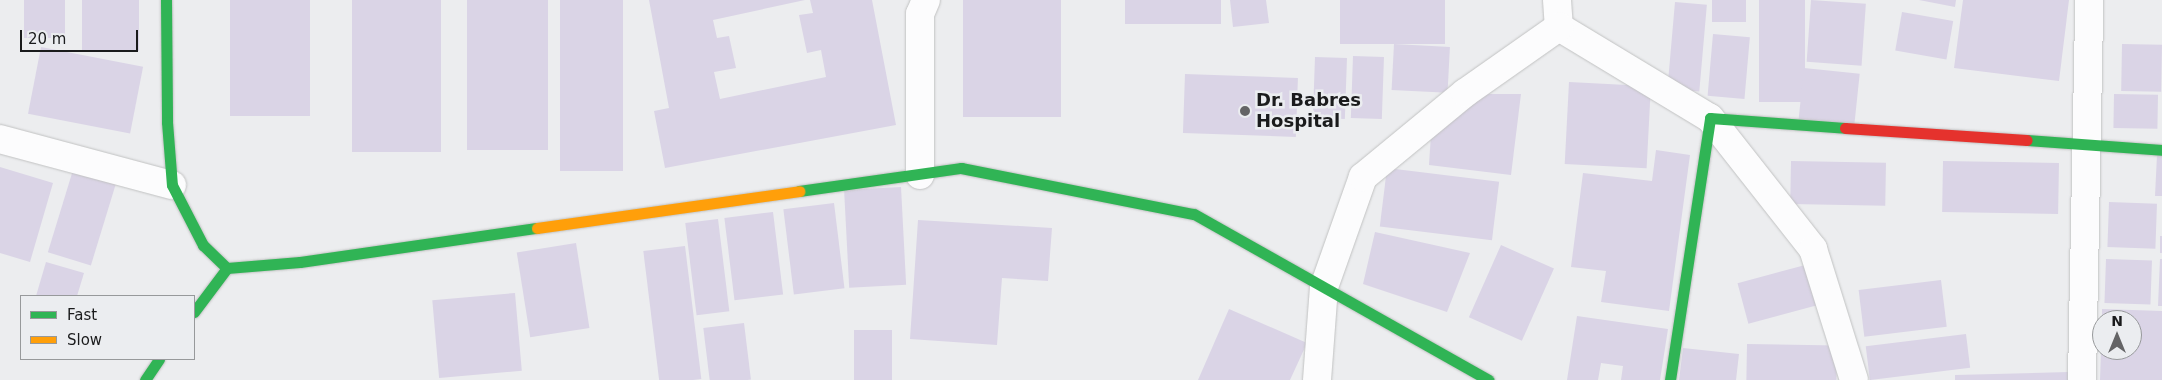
<!DOCTYPE html>
<html>
<head>
<meta charset="utf-8">
<style>
	body { margin:0 }
	#map { position:relative; width:2162px; height:380px; overflow:hidden; background:#ecedef; font-family:"DejaVu Sans",sans-serif }
	div>[style] { position:absolute }
	[style*='--x'] { left:calc(var(--x)*1px); top:calc(var(--y)*1px); width:calc(var(--w)*1px); rotate:calc(var(--a)*1deg) }
	.building>* { inset:0; background:#dad4e6; transform-origin:0 0 }
	.roads { filter:drop-shadow(0 0 1px #c1c2c2) drop-shadow(0 0 1px #c1c2c2) }
	.street>* { height:28px; margin:-14px; padding:0 14px; transform-origin:14px; border-radius:14px; background:#fcfcfd }
	.fast>* { height:11px; margin:-5.5px; padding:0 5.5px; transform-origin:5.5px; border-radius:5.5px; background:#30b455 }
	.slow>* { height:11px; margin:-5.5px; padding:0 5.5px; transform-origin:5.5px; border-radius:5.5px; background:#ff9f0a }
	.jam>* { height:11px; margin:-5.5px; padding:0 5.5px; transform-origin:5.5px; border-radius:5.5px; background:#e5322d }
	.dots>* { width:14px; height:14px; translate:-50% -50%; box-sizing:border-box; border:2px solid #ebedf0; border-radius:50% }
	span { translate:-50% -50%; white-space:nowrap; text-align:center; line-height:1.15; -webkit-text-stroke:5px #ebedf0; paint-order:stroke }
	.poi-label { font-size:18px; color:#1a1b1c; font-weight:700 }
	.left { translate:0 -50%; text-align:left }
	.legend { position:absolute; left:20px; top:295px; width:175px; height:65px; box-sizing:border-box; background:#ebedf0; border:1px solid #97999b; margin:0; padding:6px 9px; list-style:none; font-size:15px; color:#1a1b1c }
	.legend li { display:flex; align-items:center; gap:10px; height:25px }
	.legend b { width:25px; border:1px solid #97999b }
	.north { position:absolute; left:2092px; top:310px; width:50px; height:50px; box-sizing:border-box; background:#ebedf0; border:1px solid #97999b; border-radius:50%; rotate:0deg; font-size:14px; font-weight:700; line-height:20px; text-align:center; color:#1a1b1c }
	.north::after { content:''; display:block; margin:auto; width:18px; height:22px; background:#646466; clip-path:polygon(50% 0,100% 100%,50% 72%,0 100%) }
	.scale { position:absolute; left:20px; top:30px; width:118px; height:22px; box-sizing:border-box; border:2px solid #1a1b1c; border-top:0; padding-left:6px; font-size:15px; line-height:18px; white-space:nowrap; color:#1a1b1c; -webkit-text-stroke:4px #ebedf0; paint-order:stroke }
</style>
</head>
<body>
<div id="map">
	<div class="building">
		<i style="left:24px;top:0;width:41px;height:38px"></i>
		<i style="left:82px;top:0;width:57px;height:51px"></i>
		<i style="left:230px;top:0;width:80px;height:116px"></i>
		<i style="left:352px;top:0;width:89px;height:152px"></i>
		<i style="left:467px;top:0;width:81px;height:150px"></i>
		<i style="left:560px;top:0;width:63px;height:171px"></i>
		<i style="clip-path:polygon(649px 0,805px 0,713px 20px,717px 38px,729px 36px,736px 68px,714px 72px,720px 99px,826px 77px,821px 50px,807px 53px,799px 15px,813px 13px,810px 0,872px 0,896px 125px,665px 168px,654px 111px,669px 108px)"></i>
		<i style="left:963px;top:0;width:98px;height:117px"></i>
		<i style="left:1125px;top:0;width:96px;height:24px"></i>
		<i style="clip-path:polygon(1230px 0,1266px 0,1269px 23px,1233px 27px)"></i>
		<i style="left:1340px;top:0;width:105px;height:44px"></i>
		<i style="left:1712px;top:0;width:34px;height:22px"></i>
		<i style="left:1759px;top:0;width:46px;height:102px"></i>
		<i style="left:1811px;top:0;width:55px;height:62px;rotate:4deg"></i>
		<i style="clip-path:polygon(1919px 0,1956px 0,1955px 7px)"></i>
		<i style="clip-path:polygon(1963px 0,2069px 0,2059px 81px,1954px 68px)"></i>
		<i style="left:1675px;top:2px;width:32px;height:87px;rotate:5deg"></i>
		<i style="left:1902px;top:12px;width:52px;height:39px;rotate:10deg"></i>
		<i style="left:1713px;top:34px;width:37px;height:62px;rotate:5deg"></i>
		<i style="left:1394px;top:44px;width:56px;height:46px;rotate:3deg"></i>
		<i style="left:2122px;top:44px;width:40px;height:47px;rotate:1deg"></i>
		<i style="left:41px;top:47px;width:104px;height:68px;rotate:11deg"></i>
		<i style="left:1353px;top:56px;width:31px;height:62px;rotate:2deg"></i>
		<i style="left:1315px;top:57px;width:32px;height:61px;rotate:2deg"></i>
		<i style="left:1804px;top:68px;width:56px;height:55px;rotate:6deg"></i>
		<i style="left:1185px;top:74px;width:113px;height:59px;rotate:2deg"></i>
		<i style="left:1569px;top:82px;width:82px;height:82px;rotate:3deg"></i>
		<i style="clip-path:polygon(1473px 94px,1521px 94px,1511px 175px,1429px 165px,1431px 134px)"></i>
		<i style="left:2114px;top:94px;width:44px;height:34px;rotate:1deg"></i>
		<i style="clip-path:polygon(1656px 150px,1690px 155px,1669px 311px,1601px 302px,1606px 271px,1571px 267px,1583px 173px,1652px 181px)"></i>
		<i style="clip-path:polygon(2157px 155px,2162px 155px,2162px 196px,2155px 196px)"></i>
		<i style="left:1791px;top:161px;width:95px;height:43px;rotate:1deg"></i>
		<i style="left:1943px;top:161px;width:116px;height:51px;rotate:1deg"></i>
		<i style="clip-path:polygon(0 167px,53px 183px,30px 262px,0 253px)"></i>
		<i style="left:1387px;top:168px;width:113px;height:59px;rotate:7deg"></i>
		<i style="left:73px;top:170px;width:45px;height:86px;rotate:17deg"></i>
		<i style="left:901px;top:187px;width:98px;height:57px;rotate:87deg"></i>
		<i style="left:2109px;top:202px;width:48px;height:45px;rotate:2deg"></i>
		<i style="left:834px;top:203px;width:86px;height:51px;rotate:83deg"></i>
		<i style="left:773px;top:212px;width:83px;height:49px;rotate:83deg"></i>
		<i style="left:718px;top:219px;width:93px;height:33px;rotate:83deg"></i>
		<i style="clip-path:polygon(918px 220px,1052px 228px,1048px 281px,1002px 278px,997px 345px,910px 339px)"></i>
		<i style="clip-path:polygon(1375px 232px,1470px 253px,1447px 312px,1363px 284px)"></i>
		<i style="left:2160px;top:236px;width:2px;height:17px"></i>
		<i style="left:576px;top:243px;width:86px;height:60px;rotate:81deg"></i>
		<i style="left:1501px;top:245px;width:58px;height:79px;rotate:24deg"></i>
		<i style="left:685px;top:246px;width:134px;height:42px;rotate:83deg"></i>
		<i style="left:2106px;top:259px;width:46px;height:44px;rotate:2deg"></i>
		<i style="clip-path:polygon(2160px 259px,2162px 259px,2162px 306px,2158px 306px)"></i>
		<i style="clip-path:polygon(46px 262px,84px 273px,77px 296px,36px 296px)"></i>
		<i style="left:1809px;top:264px;width:42px;height:74px;rotate:75deg"></i>
		<i style="left:1941px;top:280px;width:47px;height:83px;rotate:83deg"></i>
		<i style="left:515px;top:293px;width:78px;height:83px;rotate:85deg"></i>
		<i style="clip-path:polygon(1229px 309px,1307px 343px,1290px 380px,1198px 380px)"></i>
		<i style="clip-path:polygon(2102px 309px,2162px 311px,2162px 380px,2100px 380px,2101px 350px,2132px 350px,2132px 320px,2102px 320px)"></i>
		<i style="clip-path:polygon(1577px 316px,1668px 329px,1660px 380px,1621px 380px,1623px 366px,1601px 363px,1598px 380px,1567px 380px)"></i>
		<i style="left:744px;top:323px;width:57px;height:41px;rotate:83deg"></i>
		<i style="left:854px;top:330px;width:38px;height:50px"></i>
		<i style="left:1966px;top:334px;width:34px;height:101px;rotate:83deg"></i>
		<i style="left:1747px;top:344px;width:90px;height:36px;rotate:1deg"></i>
		<i style="clip-path:polygon(1683px 348px,1739px 354px,1736px 380px,1679px 380px)"></i>
		<i style="clip-path:polygon(2069px 372px,2069px 380px,1955px 380px,1955px 375px)"></i>
	</div>
	<div class="roads">
		<div class="street">
			<i style="--x:1557;--y:0;--w:27;--a:86"></i>
			<i style="--x:1559;--y:27;--w:176;--a:31.1"></i>
			<i style="--x:1710;--y:118;--w:167;--a:51.8"></i>
			<i style="--x:1813;--y:249;--w:137;--a:72.6"></i>
			<i style="--x:0;--y:139;--w:178;--a:15"></i>
			<i style="--x:920;--y:175;--w:161;--a:-90"></i>
			<i style="--x:920;--y:14;--w:15;--a:-67"></i>
			<i style="--x:1317;--y:380;--w:93;--a:-85.7"></i>
			<i style="--x:1324;--y:287;--w:117;--a:-70.5"></i>
			<i style="--x:1363;--y:177;--w:132;--a:-39.5"></i>
			<i style="--x:1465;--y:93;--w:115;--a:-35.1"></i>
			<i style="--x:2082;--y:380;--w:380;--a:-88.9"></i>
		</div>
		<div class="fast">
			<i style="--x:166;--y:0;--w:122;--a:89.5"></i>
			<i style="--x:167;--y:122;--w:63;--a:85.5"></i>
			<i style="--x:172;--y:185;--w:68;--a:62.7"></i>
			<i style="--x:203;--y:245;--w:33;--a:44"></i>
			<i style="--x:227;--y:268;--w:73;--a:-4.7"></i>
			<i style="--x:300;--y:262;--w:239;--a:-8.2"></i>
			<i style="--x:2027;--y:140;--w:135;--a:4.2"></i>
			<i style="--x:799;--y:191;--w:164;--a:-8.1"></i>
			<i style="--x:961;--y:168;--w:237;--a:11.2"></i>
			<i style="--x:1194;--y:214;--w:338;--a:29.4"></i>
			<i style="--x:194;--y:312;--w:55;--a:-53.1"></i>
			<i style="--x:145;--y:380;--w:25;--a:-56"></i>
			<i style="--x:1670;--y:380;--w:265;--a:-81.3"></i>
			<i style="--x:1710;--y:118;--w:135;--a:4.2"></i>
		</div>
		<div class="slow">
			<i style="--x:537;--y:228;--w:265;--a:-8"></i>
		</div>
		<div class="jam">
			<i style="--x:1845;--y:128;--w:182;--a:3.8"></i>
		</div>
	</div>
	<div class="dots">
		<i style="left:1245px;top:111px;background:#646466"></i>
	</div>
	<div class="poi-label">
		<span class="left" style="left:1256px;top:111px">Dr. Babres<br>Hospital</span>
	</div>
	<ul class="legend">
	<li><b style="height:6px;background:#30b455"></b>Fast</li>
	<li><b style="height:6px;background:#ff9f0a"></b>Slow</li>
	</ul>
	<div class="north">N</div>
	<div class="scale">20 m</div>
</div>
</body>
</html>
